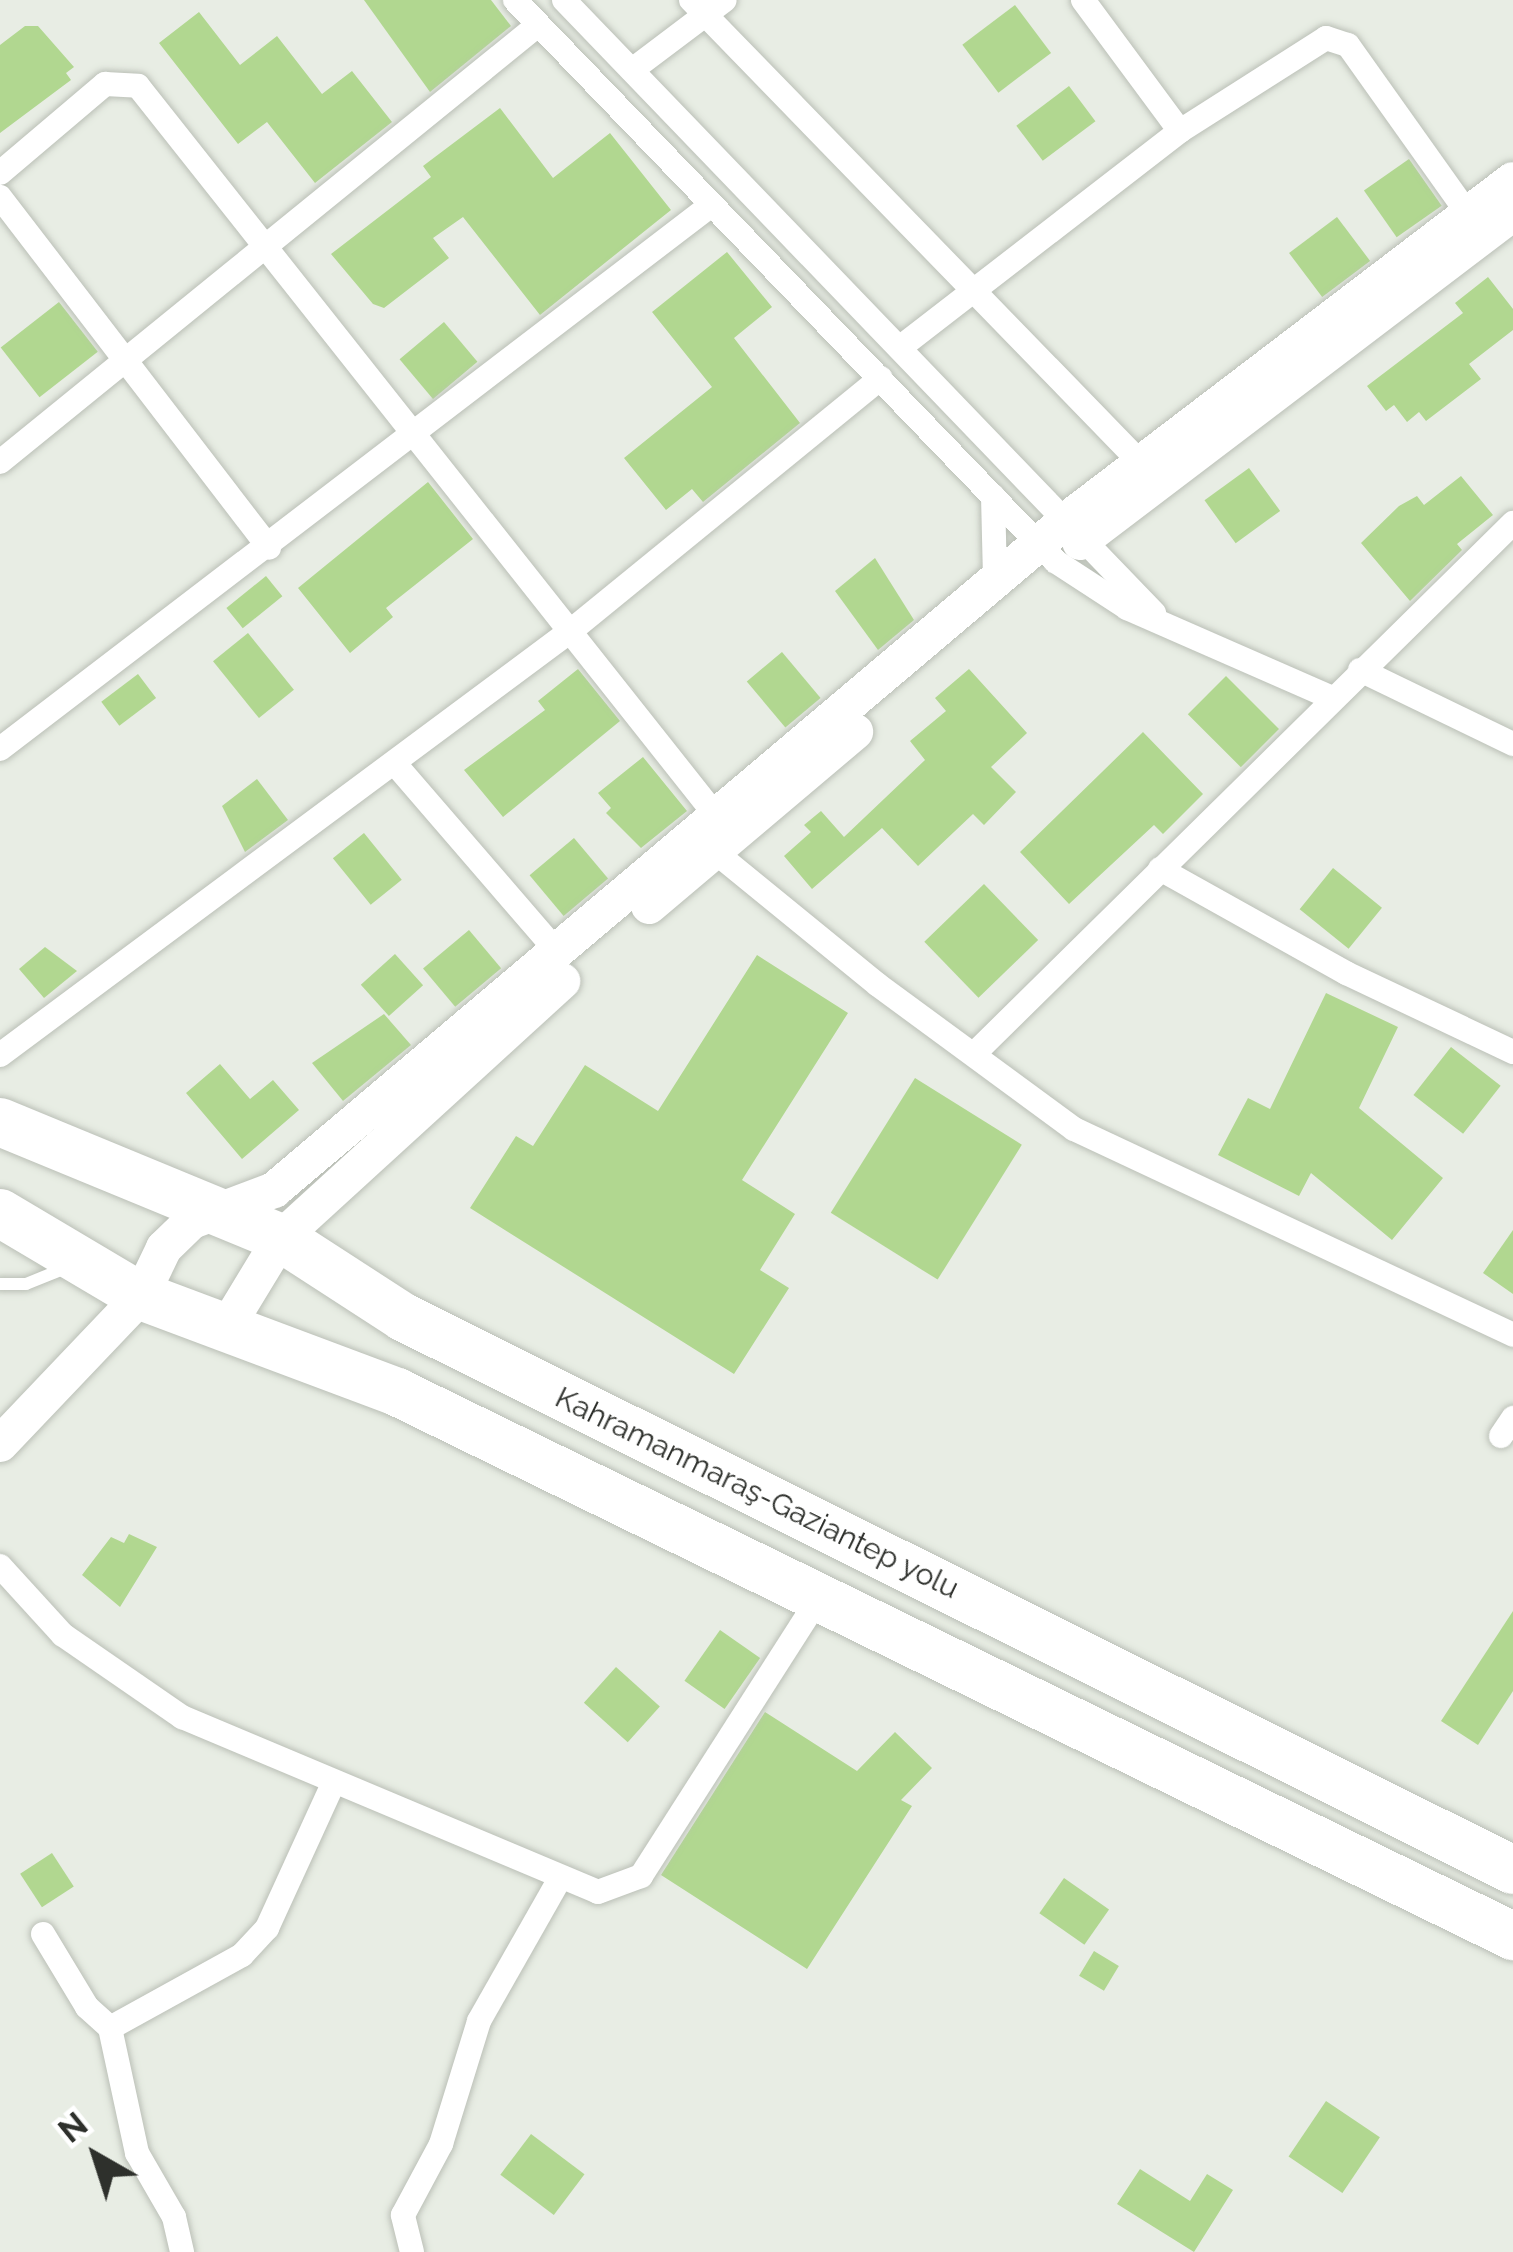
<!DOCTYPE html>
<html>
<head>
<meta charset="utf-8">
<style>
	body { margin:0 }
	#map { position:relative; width:1513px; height:2252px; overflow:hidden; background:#e8ede4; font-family:Raleway,sans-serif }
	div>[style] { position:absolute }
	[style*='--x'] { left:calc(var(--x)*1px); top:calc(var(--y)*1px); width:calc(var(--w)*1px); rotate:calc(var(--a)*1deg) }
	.building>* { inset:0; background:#b1d790; transform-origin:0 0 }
	.roads { filter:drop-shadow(0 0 3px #bbc0b7) drop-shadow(0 0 3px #bbc0b7) }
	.lane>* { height:12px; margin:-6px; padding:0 6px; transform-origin:6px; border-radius:6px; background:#fff }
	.street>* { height:24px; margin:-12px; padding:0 12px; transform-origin:12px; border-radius:12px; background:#fff }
	.secondary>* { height:36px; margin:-18px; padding:0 18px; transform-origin:18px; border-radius:18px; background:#fff }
	.highway>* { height:48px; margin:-24px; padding:0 24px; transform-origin:24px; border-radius:24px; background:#fff }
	span { translate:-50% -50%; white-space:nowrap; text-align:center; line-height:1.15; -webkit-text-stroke:12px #fff; paint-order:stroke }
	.street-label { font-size:30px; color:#2e302c }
	.north { position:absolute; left:36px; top:2096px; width:120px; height:120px; -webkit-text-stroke:9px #fff; paint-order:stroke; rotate:321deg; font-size:33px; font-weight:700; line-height:48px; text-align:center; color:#2e302c }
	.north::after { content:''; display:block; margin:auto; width:42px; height:54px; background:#2e302c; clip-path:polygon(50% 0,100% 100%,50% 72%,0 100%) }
</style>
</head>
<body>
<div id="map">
	<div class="building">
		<i style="clip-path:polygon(364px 0,491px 0,511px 26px,430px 92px)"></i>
		<i style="left:1015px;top:5px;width:60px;height:66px;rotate:53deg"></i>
		<i style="clip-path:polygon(199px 12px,240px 65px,277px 36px,322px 94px,352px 71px,392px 122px,315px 183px,267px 122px,238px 144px,159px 43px)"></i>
		<i style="clip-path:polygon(25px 26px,38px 26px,74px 67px,66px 73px,71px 80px,0 133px,0 45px)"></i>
		<i style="left:1069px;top:86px;width:44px;height:66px;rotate:53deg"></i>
		<i style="clip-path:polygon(500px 108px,553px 178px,610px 133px,671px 210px,540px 315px,463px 217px,433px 238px,449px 258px,384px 308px,373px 304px,331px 254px,431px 177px,423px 166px)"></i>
		<i style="left:1409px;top:159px;width:57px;height:55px;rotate:55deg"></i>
		<i style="left:1337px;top:217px;width:55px;height:60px;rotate:53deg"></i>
		<i style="clip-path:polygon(727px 252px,772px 307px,734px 338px,800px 423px,703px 502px,692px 489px,666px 510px,624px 458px,712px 387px,652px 312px)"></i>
		<i style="clip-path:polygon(1488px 277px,1513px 309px,1513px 330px,1469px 364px,1481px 379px,1426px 421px,1419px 412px,1407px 422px,1394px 405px,1386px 411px,1367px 386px,1463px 313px,1455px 303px)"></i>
		<i style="left:59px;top:302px;width:63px;height:74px;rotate:52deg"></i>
		<i style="left:444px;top:322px;width:52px;height:58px;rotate:50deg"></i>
		<i style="left:1249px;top:468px;width:53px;height:55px;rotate:54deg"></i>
		<i style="clip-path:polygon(1461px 476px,1493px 515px,1457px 544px,1462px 550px,1410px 601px,1361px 543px,1399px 506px,1417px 496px,1424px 505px)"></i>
		<i style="clip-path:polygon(428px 482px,473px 539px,386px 608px,393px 617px,350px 653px,298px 588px)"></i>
		<i style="clip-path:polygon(875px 558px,914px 620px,878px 650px,835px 591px)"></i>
		<i style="left:266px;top:576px;width:26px;height:51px;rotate:51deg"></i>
		<i style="left:248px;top:633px;width:73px;height:45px;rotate:51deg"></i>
		<i style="left:782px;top:652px;width:60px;height:46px;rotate:50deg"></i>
		<i style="clip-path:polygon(578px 669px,620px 721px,503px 817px,464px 770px,545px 710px,538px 701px)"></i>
		<i style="clip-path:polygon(969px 669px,1027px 733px,991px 767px,1016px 792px,984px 825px,973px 814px,918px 866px,882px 828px,812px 889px,784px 856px,811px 832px,804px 825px,821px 811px,844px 837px,925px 760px,910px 741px,946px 711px,935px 698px)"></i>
		<i style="left:138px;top:674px;width:30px;height:46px;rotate:53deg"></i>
		<i style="left:1226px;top:676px;width:75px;height:54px;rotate:45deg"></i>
		<i style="clip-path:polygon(1143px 732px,1203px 794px,1163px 834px,1154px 825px,1069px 904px,1020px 852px)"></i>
		<i style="clip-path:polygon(643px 757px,687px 811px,641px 848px,606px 813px,611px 808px,598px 793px)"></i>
		<i style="clip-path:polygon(257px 779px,288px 820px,245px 852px,222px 806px)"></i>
		<i style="left:364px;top:833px;width:60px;height:40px;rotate:51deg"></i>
		<i style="left:574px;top:838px;width:53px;height:58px;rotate:50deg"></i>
		<i style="left:1333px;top:868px;width:63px;height:53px;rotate:39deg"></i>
		<i style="left:984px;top:884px;width:78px;height:83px;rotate:46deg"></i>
		<i style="left:469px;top:930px;width:50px;height:60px;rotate:50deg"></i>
		<i style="clip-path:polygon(45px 947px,77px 971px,44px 998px,19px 969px)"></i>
		<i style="left:395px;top:954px;width:42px;height:46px;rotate:48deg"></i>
		<i style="clip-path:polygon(757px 955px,848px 1013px,742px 1180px,795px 1214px,760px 1270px,789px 1288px,734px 1374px,470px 1208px,516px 1136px,533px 1146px,585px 1065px,658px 1111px)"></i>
		<i style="clip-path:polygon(1326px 993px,1398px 1027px,1359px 1108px,1443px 1178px,1392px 1240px,1311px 1173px,1299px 1196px,1218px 1155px,1248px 1098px,1270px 1109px)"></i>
		<i style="clip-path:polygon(384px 1014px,411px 1045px,343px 1101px,312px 1063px)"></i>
		<i style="left:1451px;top:1047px;width:63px;height:61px;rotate:38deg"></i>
		<i style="clip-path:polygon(220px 1064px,250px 1099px,273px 1080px,299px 1110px,242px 1159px,186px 1093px)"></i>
		<i style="left:915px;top:1078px;width:126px;height:159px;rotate:32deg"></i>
		<i style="clip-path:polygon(1513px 1230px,1513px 1294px,1483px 1273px)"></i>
		<i style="clip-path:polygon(129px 1534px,157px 1547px,120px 1607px,82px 1575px,111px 1537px,124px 1543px)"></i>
		<i style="clip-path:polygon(1513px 1611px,1513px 1691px,1478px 1745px,1441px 1721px)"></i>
		<i style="left:720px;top:1630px;width:49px;height:62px;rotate:35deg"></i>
		<i style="left:616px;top:1667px;width:59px;height:48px;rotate:42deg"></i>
		<i style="clip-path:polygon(765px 1712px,857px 1771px,895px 1732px,932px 1768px,901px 1800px,912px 1806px,807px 1969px,661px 1875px)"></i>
		<i style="left:52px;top:1853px;width:40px;height:38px;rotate:57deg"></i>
		<i style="left:1064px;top:1878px;width:55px;height:43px;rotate:35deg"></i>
		<i style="left:1094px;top:1951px;width:29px;height:29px;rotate:31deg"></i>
		<i style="left:1326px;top:2101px;width:65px;height:67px;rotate:34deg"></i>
		<i style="left:531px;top:2134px;width:67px;height:51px;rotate:37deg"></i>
		<i style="clip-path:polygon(1140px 2169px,1190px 2201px,1207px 2174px,1233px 2190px,1194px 2252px,1117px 2204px)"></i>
	</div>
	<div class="roads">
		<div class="lane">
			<i style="--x:0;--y:1284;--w:26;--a:0"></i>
			<i style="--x:26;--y:1284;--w:45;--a:-22"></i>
		</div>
		<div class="street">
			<i style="--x:515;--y:0;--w:779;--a:46.09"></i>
			<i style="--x:1055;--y:561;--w:86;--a:33.1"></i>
			<i style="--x:1127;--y:608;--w:224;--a:23.7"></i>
			<i style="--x:564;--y:0;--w:851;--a:46.1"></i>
			<i style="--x:691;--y:0;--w:646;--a:45.82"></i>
			<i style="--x:1083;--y:0;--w:163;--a:53.5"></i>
			<i style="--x:632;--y:70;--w:116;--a:-37"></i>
			<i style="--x:0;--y:173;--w:138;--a:-40.3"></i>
			<i style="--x:105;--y:84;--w:33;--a:3"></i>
			<i style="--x:138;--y:86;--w:933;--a:51.62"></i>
			<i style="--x:0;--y:197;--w:442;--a:52.5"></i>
			<i style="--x:902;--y:346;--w:351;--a:-37.7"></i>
			<i style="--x:1180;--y:131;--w:173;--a:-32.5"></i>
			<i style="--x:1326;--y:38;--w:23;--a:18"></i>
			<i style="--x:1348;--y:45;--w:217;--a:54.6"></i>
			<i style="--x:0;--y:462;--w:693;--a:-39.09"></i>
			<i style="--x:993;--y:496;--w:84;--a:88.6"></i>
			<i style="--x:1360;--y:670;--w:170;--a:25.8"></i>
			<i style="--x:0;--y:749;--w:894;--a:-37.41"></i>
			<i style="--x:396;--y:765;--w:248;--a:49.2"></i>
			<i style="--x:715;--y:852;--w:210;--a:39.2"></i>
			<i style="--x:878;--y:985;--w:243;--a:36.3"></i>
			<i style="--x:1074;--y:1129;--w:485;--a:25.1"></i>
			<i style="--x:1160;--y:869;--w:213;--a:29.2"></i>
			<i style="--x:1346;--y:973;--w:185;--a:25.3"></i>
			<i style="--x:976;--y:1052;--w:754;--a:-44.57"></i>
			<i style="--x:0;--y:1055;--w:714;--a:-36.63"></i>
			<i style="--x:573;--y:629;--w:397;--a:-39.2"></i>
			<i style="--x:1501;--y:1436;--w:22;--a:-56"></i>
			<i style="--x:0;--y:1566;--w:93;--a:47.6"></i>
			<i style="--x:63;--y:1635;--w:145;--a:34.6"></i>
			<i style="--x:182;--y:1717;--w:451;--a:22.8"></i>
			<i style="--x:598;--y:1892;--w:46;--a:-20.4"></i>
			<i style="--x:641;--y:1876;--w:330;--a:-57.4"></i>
			<i style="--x:43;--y:1934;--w:85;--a:58.9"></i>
			<i style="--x:87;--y:2007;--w:31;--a:42"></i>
			<i style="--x:110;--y:2028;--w:128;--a:77.8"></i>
			<i style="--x:137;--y:2153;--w:74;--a:60"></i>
			<i style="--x:174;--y:2217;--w:36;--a:77"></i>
			<i style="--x:110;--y:2028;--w:151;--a:-28.9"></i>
			<i style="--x:242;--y:1955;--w:37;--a:-47"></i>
			<i style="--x:267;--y:1928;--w:158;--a:-65.4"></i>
			<i style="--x:412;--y:2252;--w:38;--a:-104"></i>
			<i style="--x:403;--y:2215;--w:81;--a:-61.8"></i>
			<i style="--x:441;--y:2144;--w:129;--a:-72.8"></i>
			<i style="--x:479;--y:2021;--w:160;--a:-60.4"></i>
		</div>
		<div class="secondary">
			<i style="--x:1080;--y:542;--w:544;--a:-37.23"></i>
			<i style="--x:649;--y:906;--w:270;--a:-40.2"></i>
			<i style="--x:225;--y:1330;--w:108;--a:-58.7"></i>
			<i style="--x:281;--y:1238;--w:381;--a:-42.4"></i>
			<i style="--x:0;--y:1444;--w:204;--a:-46.4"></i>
			<i style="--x:141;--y:1296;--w:53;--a:-64.4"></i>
			<i style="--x:164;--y:1248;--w:39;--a:-44"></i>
			<i style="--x:192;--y:1221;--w:88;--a:-20.7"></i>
			<i style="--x:274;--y:1190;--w:1040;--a:-40.2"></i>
			<i style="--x:1068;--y:519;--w:559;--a:-37.3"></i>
		</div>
		<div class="highway">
			<i style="--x:0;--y:1122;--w:304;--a:22.4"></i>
			<i style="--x:281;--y:1238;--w:145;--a:32.9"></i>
			<i style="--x:403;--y:1317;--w:1240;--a:26.48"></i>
			<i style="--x:0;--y:1213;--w:161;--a:30.7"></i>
			<i style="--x:138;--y:1295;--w:277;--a:20.5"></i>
			<i style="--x:397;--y:1392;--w:1242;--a:25.99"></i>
		</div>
	</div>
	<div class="street-label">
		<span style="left:757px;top:1493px;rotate:26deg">Kahramanmaraş-Gaziantep yolu</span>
	</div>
	<div class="north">N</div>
</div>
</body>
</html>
